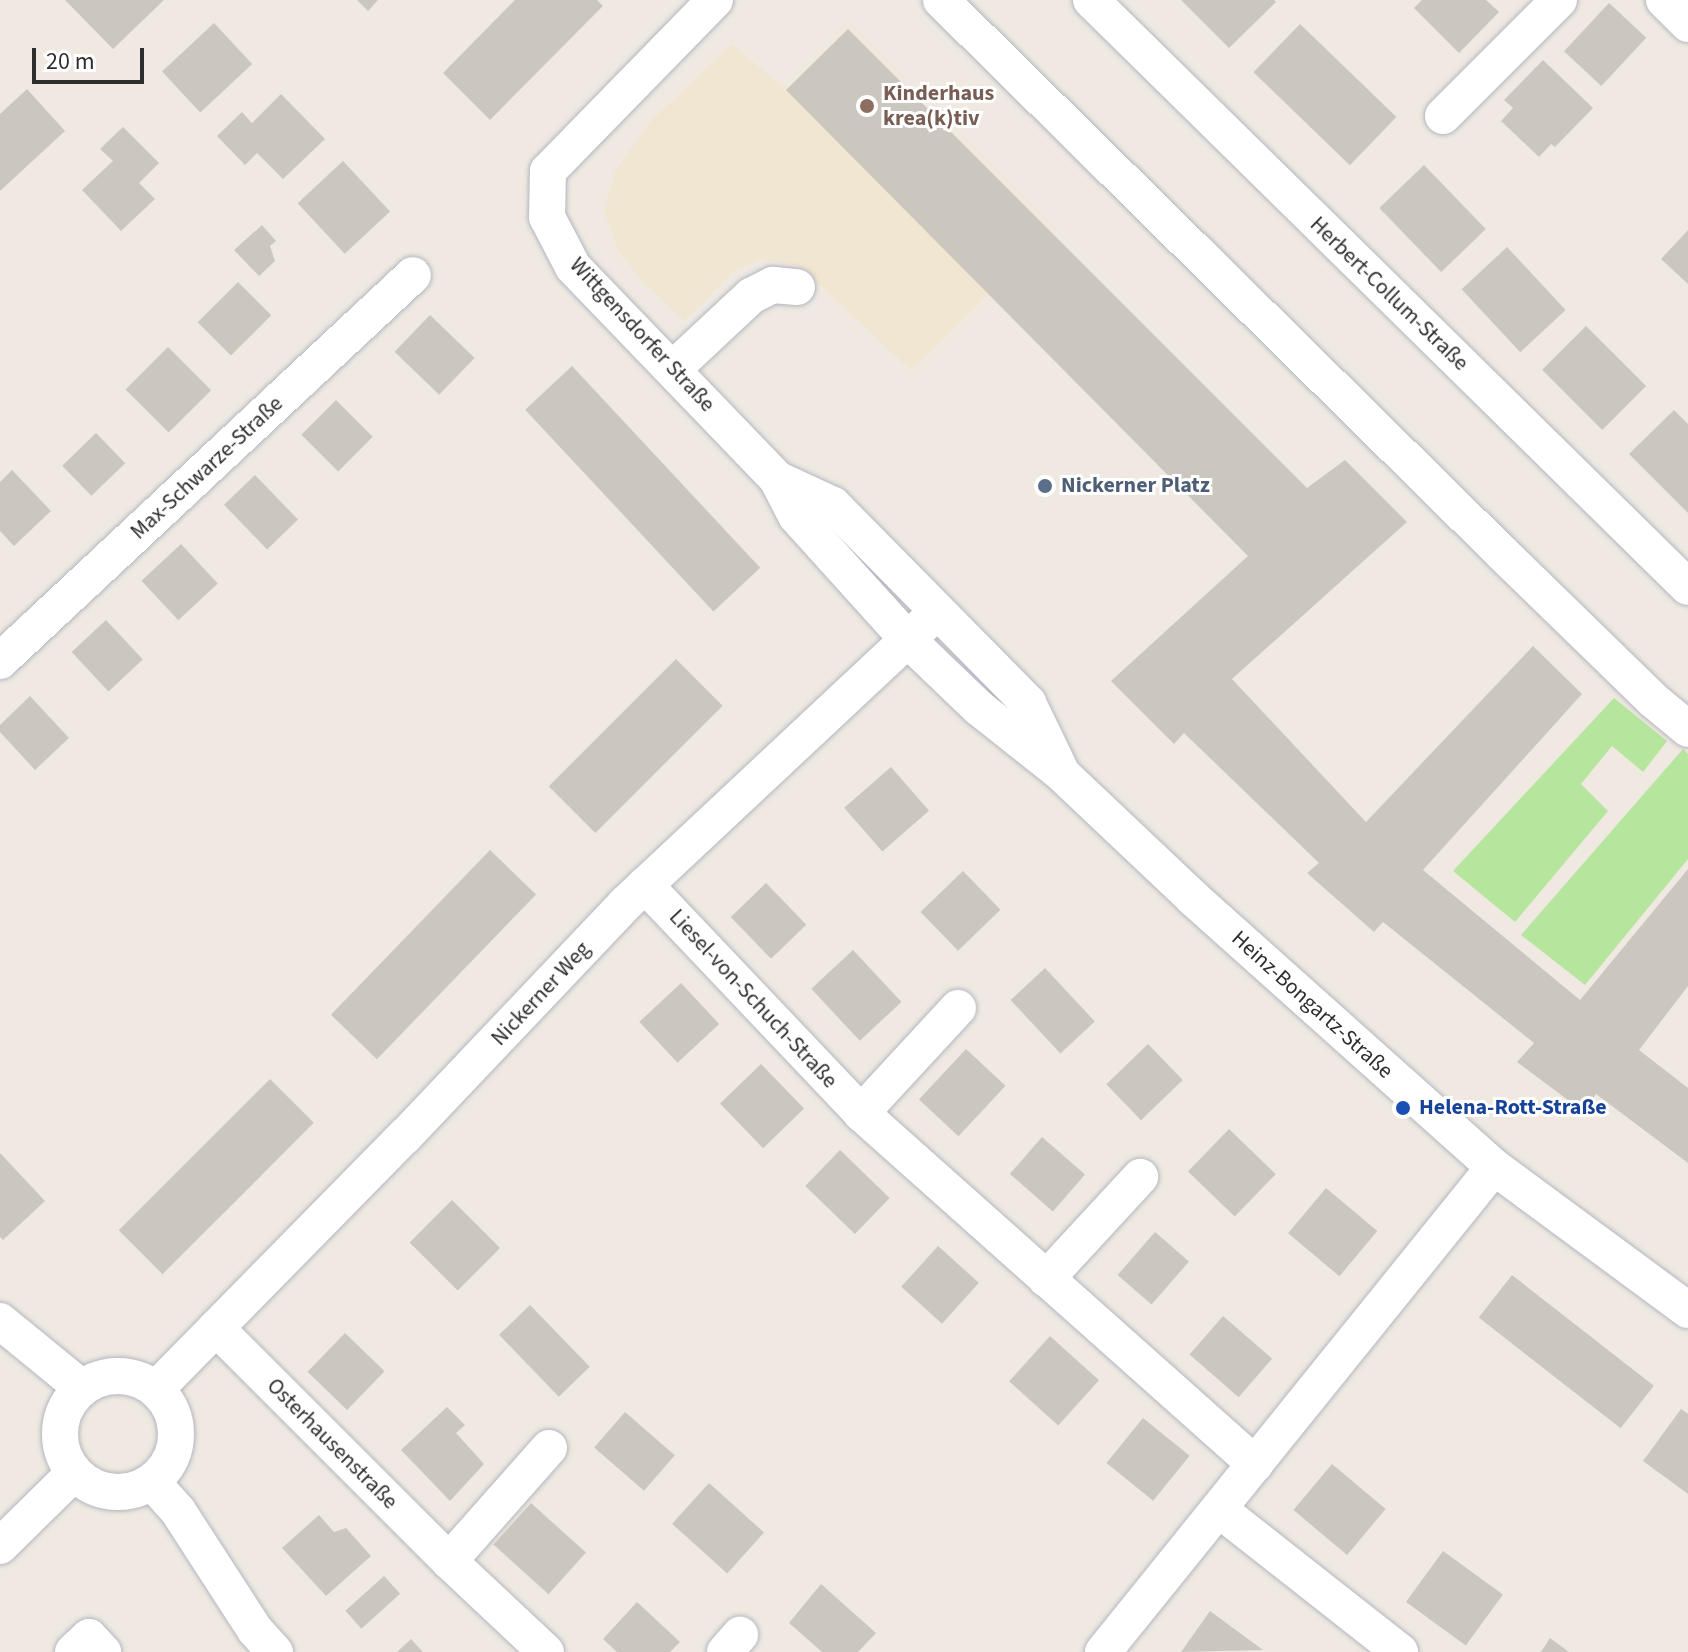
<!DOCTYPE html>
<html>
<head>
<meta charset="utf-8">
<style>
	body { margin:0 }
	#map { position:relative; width:1688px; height:1652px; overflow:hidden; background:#efe9e1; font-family:"Source Sans 3",sans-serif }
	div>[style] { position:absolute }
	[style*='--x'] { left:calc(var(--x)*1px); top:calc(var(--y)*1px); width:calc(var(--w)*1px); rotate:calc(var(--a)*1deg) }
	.education>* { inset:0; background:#f0e6d1 }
	.green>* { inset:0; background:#b6e59e }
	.building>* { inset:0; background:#cbc7bf; transform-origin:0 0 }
	.roads { filter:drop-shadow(0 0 2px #b4b7c1) drop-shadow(0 0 2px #b4b7c1) }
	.minor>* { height:36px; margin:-18px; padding:0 18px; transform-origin:18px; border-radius:18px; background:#fff }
	.minor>.ring { margin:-18px; padding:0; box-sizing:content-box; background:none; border:36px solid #fff; border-radius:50% }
	.dots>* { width:22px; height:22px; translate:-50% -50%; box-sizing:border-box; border:4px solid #fff; border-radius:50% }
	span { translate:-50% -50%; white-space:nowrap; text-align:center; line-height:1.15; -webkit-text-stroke:6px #fff; paint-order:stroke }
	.education-label { font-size:22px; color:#785e54; font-weight:700 }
	.left { translate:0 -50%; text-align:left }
	.street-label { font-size:22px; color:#2e2e2e }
	.service-label { font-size:22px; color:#4e5e75; font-weight:700 }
	.transit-label { font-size:22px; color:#164399; font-weight:700 }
	.scale { position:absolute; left:32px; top:48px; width:112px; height:36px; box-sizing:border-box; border:4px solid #2e2e2e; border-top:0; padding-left:10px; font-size:24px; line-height:28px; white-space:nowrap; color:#2e2e2e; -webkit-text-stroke:6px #fff; paint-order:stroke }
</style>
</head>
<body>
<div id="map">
	<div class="education">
		<i style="clip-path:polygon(848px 29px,1052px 232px,911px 370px,799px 266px,761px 259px,735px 271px,685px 321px,641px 280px,617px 248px,604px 210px,616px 170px,651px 121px,732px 44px,786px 90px)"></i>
	</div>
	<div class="green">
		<i style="clip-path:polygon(1614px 698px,1667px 741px,1643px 772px,1612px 746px,1581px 784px,1608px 811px,1515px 922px,1453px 871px)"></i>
		<i style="clip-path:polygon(1683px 749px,1688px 754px,1688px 859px,1585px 985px,1521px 935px)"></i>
	</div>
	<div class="building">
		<i style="clip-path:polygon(65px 0,164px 0,113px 49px)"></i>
		<i style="clip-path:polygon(357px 0,378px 0,368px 11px)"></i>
		<i style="clip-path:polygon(515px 0,597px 0,603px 6px,490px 120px,443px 73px)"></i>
		<i style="clip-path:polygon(1181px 0,1274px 0,1276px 2px,1229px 48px)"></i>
		<i style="clip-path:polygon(1422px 0,1486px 0,1499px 12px,1459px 53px,1414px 8px)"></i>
		<i style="left:1609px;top:3px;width:51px;height:66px;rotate:43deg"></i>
		<i style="left:214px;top:23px;width:56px;height:71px;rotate:47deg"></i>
		<i style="left:1300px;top:24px;width:134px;height:67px;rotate:44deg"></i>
		<i style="clip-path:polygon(848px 29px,1307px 488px,1345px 460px,1407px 522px,1232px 679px,1366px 822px,1533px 646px,1582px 694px,1423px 870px,1580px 1000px,1688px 869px,1688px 986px,1639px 1050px,1688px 1088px,1688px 1163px,1596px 1094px,1584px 1112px,1517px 1062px,1534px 1043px,1383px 922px,1374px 932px,1307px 873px,1319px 863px,1184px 733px,1174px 744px,1111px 681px,1248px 556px,786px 90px)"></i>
		<i style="clip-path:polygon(1543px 60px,1593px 108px,1555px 147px,1551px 144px,1539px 157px,1501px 121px,1513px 108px,1504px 100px)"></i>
		<i style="clip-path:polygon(27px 89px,65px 131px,0 191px,0 114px)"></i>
		<i style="clip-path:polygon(281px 94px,325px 139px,283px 179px,257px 153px,245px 165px,217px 136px,242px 112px,252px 123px)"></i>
		<i style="clip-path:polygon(123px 127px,159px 163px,139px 183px,155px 199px,121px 231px,82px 190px,113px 161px,100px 149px)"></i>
		<i style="left:343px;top:161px;width:69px;height:62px;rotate:47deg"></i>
		<i style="left:1424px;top:165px;width:89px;height:62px;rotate:46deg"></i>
		<i style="clip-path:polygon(262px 225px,276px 241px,270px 246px,275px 261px,259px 276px,234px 250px)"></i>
		<i style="clip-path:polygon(1688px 230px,1688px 284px,1661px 259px)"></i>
		<i style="left:1507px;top:247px;width:86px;height:62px;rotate:47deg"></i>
		<i style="left:238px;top:282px;width:47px;height:57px;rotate:45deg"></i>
		<i style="left:430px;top:315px;width:62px;height:51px;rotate:44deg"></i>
		<i style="left:1586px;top:326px;width:85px;height:62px;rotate:45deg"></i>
		<i style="left:168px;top:347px;width:61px;height:60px;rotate:45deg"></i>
		<i style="left:572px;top:366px;width:276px;height:64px;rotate:47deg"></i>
		<i style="left:336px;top:400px;width:52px;height:49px;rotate:45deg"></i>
		<i style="clip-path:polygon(1674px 410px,1688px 424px,1688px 513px,1629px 454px)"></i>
		<i style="left:96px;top:433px;width:42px;height:47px;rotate:46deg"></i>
		<i style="clip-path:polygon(12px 470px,51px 511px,14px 546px,0 531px,0 482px)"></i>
		<i style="left:255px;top:475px;width:62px;height:43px;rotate:46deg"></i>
		<i style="left:181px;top:544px;width:54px;height:54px;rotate:47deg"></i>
		<i style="left:106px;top:620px;width:54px;height:47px;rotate:47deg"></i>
		<i style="left:676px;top:659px;width:66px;height:180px;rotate:45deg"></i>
		<i style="clip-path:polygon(30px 696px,69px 738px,35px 770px,0 732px,0 725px)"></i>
		<i style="left:891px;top:767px;width:58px;height:62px;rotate:49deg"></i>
		<i style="left:490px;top:850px;width:64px;height:229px;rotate:44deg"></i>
		<i style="left:963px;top:871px;width:54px;height:59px;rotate:46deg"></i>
		<i style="left:766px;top:883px;width:58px;height:49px;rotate:46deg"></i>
		<i style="left:853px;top:950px;width:71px;height:57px;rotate:47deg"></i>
		<i style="left:1045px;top:968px;width:73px;height:47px;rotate:47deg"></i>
		<i style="left:681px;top:983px;width:56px;height:57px;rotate:47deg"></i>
		<i style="left:1148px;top:1044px;width:50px;height:58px;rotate:46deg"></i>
		<i style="left:966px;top:1049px;width:54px;height:69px;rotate:43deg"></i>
		<i style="left:761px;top:1064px;width:62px;height:57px;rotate:46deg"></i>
		<i style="left:270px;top:1079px;width:62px;height:214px;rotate:45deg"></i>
		<i style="left:1229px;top:1129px;width:65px;height:59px;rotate:44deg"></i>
		<i style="left:1042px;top:1137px;width:57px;height:49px;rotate:41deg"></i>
		<i style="left:840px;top:1150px;width:69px;height:50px;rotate:44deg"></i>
		<i style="clip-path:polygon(0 1153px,45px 1201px,3px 1240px,0 1237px)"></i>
		<i style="left:1326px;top:1188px;width:67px;height:59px;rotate:40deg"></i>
		<i style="left:452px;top:1200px;width:68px;height:60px;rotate:45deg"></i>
		<i style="left:1155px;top:1232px;width:45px;height:57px;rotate:41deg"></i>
		<i style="left:938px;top:1246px;width:55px;height:55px;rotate:42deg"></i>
		<i style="left:1512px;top:1275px;width:180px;height:54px;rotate:38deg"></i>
		<i style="left:530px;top:1305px;width:86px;height:43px;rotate:46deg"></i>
		<i style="left:1223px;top:1316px;width:65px;height:51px;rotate:41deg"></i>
		<i style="left:345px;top:1333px;width:55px;height:54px;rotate:44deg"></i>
		<i style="left:1050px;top:1336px;width:66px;height:61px;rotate:42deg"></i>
		<i style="clip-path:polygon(447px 1407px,465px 1425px,456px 1433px,484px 1464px,450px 1501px,401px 1450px)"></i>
		<i style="clip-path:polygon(1681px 1409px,1688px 1414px,1688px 1494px,1643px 1461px)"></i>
		<i style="left:625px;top:1412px;width:66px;height:47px;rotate:41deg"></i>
		<i style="left:1143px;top:1418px;width:60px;height:58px;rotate:39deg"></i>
		<i style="left:1332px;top:1464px;width:70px;height:60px;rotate:40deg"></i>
		<i style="left:709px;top:1483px;width:74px;height:55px;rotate:42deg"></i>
		<i style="left:531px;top:1503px;width:74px;height:56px;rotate:42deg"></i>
		<i style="clip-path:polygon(319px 1515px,334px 1532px,346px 1528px,371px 1556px,326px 1596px,282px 1548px)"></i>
		<i style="left:1443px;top:1551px;width:74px;height:63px;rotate:36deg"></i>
		<i style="left:384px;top:1576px;width:24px;height:52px;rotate:48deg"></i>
		<i style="clip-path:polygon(821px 1584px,876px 1633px,858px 1652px,822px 1652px,789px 1623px)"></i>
		<i style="clip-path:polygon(637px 1602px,680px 1642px,670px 1652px,617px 1652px,603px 1639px)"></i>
		<i style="clip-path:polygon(1210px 1611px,1263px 1650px,1181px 1652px)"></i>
		<i style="clip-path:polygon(1550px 1638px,1569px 1652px,1541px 1652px)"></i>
		<i style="clip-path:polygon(411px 1639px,423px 1652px,397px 1652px)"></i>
	</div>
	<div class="roads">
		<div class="minor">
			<i style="--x:715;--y:0;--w:239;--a:134.3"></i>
			<i style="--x:548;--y:171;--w:46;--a:91.2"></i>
			<i style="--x:547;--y:217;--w:56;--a:62.5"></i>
			<i style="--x:573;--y:267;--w:294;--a:46.1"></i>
			<i style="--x:777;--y:479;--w:42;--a:62.8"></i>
			<i style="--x:796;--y:516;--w:166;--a:47.9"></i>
			<i style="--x:907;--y:639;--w:100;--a:43.8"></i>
			<i style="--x:979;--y:708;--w:105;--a:38.4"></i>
			<i style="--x:1061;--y:773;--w:182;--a:43.4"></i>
			<i style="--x:1193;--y:898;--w:404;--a:41.8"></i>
			<i style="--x:1494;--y:1167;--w:241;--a:36.4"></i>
			<i style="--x:941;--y:0;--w:786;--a:44.59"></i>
			<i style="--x:1501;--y:552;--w:212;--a:44.2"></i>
			<i style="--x:1653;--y:700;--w:45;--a:39.6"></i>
			<i style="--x:1091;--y:0;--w:837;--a:44.52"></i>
			<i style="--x:1664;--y:0;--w:34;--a:45"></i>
			<i style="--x:1443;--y:116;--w:164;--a:-45"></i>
			<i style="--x:673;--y:369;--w:107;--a:-43.1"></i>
			<i style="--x:751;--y:296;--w:25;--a:-27"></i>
			<i style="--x:773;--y:285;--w:24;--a:5"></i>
			<i style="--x:777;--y:479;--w:62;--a:24.9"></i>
			<i style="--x:833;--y:505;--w:278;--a:45.4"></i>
			<i style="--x:1028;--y:703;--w:71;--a:64.2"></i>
			<i style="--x:0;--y:661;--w:565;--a:-43.06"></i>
			<i style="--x:645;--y:885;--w:314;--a:46.5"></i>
			<i style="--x:861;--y:1113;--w:528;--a:41.7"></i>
			<i style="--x:861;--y:1113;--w:143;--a:-47.3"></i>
			<i style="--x:1046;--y:1279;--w:139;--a:-47.3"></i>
			<i style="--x:0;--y:1321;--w:106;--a:39.3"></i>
			<i style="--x:216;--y:1328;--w:330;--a:45"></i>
			<i style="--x:449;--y:1561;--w:133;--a:43.2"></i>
			<i class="ring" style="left:60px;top:1376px;width:80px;height:80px"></i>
			<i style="--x:156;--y:1389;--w:355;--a:-45.5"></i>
			<i style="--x:405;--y:1136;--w:320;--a:-46.5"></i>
			<i style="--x:625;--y:904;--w:427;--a:-43.1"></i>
			<i style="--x:152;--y:1482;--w:39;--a:48"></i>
			<i style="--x:178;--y:1511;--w:142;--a:57.1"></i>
			<i style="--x:255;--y:1630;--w:30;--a:48"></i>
			<i style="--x:1221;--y:1511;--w:228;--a:38.2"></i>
			<i style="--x:0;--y:1546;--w:104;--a:-44.6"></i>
			<i style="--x:449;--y:1561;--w:151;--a:-48.5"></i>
			<i style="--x:73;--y:1652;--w:22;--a:-43"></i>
			<i style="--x:89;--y:1637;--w:21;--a:47"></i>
			<i style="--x:725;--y:1652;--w:23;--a:-49"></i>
			<i style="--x:1103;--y:1652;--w:623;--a:-51.12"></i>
		</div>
	</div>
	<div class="dots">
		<i style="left:867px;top:106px;background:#8d6e63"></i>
		<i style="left:1045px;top:486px;background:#5c6f8a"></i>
		<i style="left:1403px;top:1108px;background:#1a4fb4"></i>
	</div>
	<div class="education-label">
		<span class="left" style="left:883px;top:106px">Kinderhaus<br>krea(k)tiv</span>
	</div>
	<div class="street-label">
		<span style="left:1389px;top:294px;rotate:44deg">Herbert-Collum-Straße</span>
		<span style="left:642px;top:335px;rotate:47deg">Wittgensdorfer Straße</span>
		<span style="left:207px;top:468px;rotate:-43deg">Max-Schwarze-Straße</span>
		<span style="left:541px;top:994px;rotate:-47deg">Nickerner Weg</span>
		<span style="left:753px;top:999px;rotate:47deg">Liesel-von-Schuch-Straße</span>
		<span style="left:1312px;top:1005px;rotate:42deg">Heinz-Bongartz-Straße</span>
		<span style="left:332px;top:1444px;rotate:45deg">Osterhausenstraße</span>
	</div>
	<div class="service-label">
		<span class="left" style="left:1061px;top:486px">Nickerner Platz</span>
	</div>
	<div class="transit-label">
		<span class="left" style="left:1419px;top:1108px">Helena-Rott-Straße</span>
	</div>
	<div class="scale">20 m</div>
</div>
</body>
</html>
